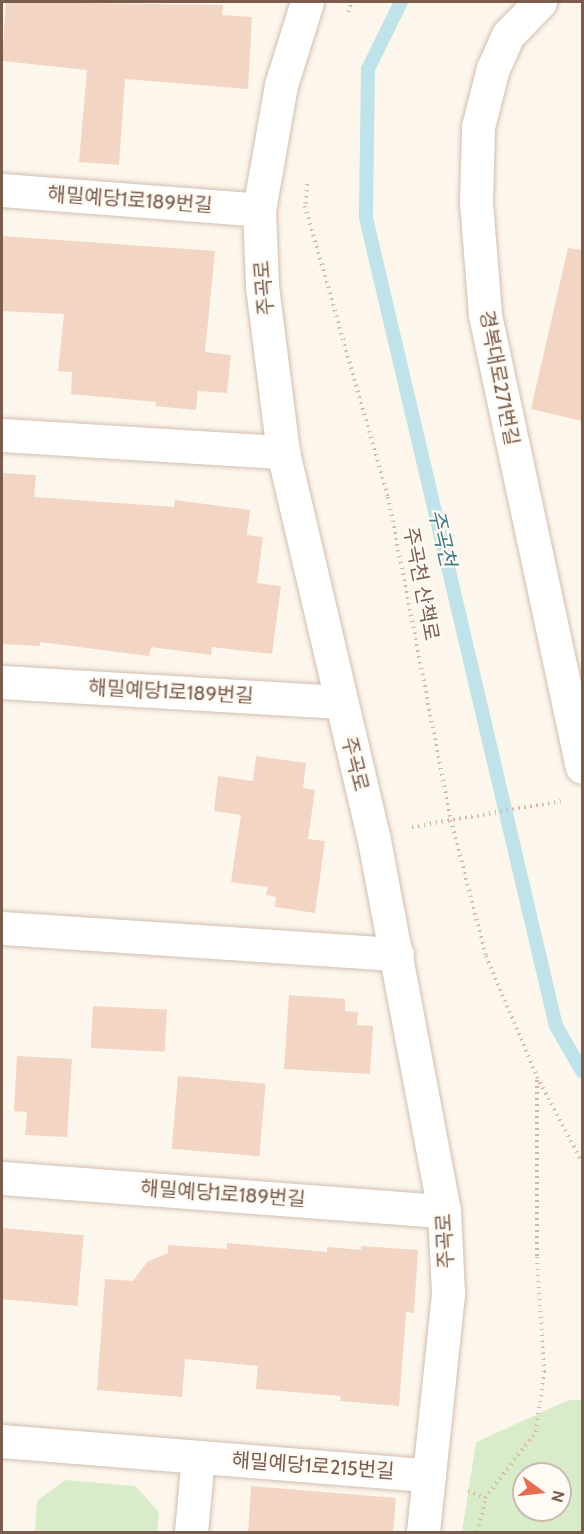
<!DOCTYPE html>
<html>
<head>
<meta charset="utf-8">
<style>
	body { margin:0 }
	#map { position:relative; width:584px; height:1534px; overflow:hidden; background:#fdf6ec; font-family:Cabin,"Noto Sans KR",sans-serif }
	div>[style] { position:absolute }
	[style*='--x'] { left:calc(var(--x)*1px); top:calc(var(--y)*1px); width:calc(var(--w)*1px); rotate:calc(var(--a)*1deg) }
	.green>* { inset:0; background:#d8ecc9 }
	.stream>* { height:14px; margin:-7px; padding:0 7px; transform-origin:7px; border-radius:7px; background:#bfe3e8 }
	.building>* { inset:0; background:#f3d5c3; transform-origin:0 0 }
	.path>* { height:4px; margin-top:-2px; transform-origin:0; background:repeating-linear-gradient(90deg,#d9b8a5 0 1.5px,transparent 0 6px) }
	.roads { filter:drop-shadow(0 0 2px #d1beb0) drop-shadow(0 0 2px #d1beb0) }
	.street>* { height:33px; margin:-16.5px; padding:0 16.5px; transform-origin:16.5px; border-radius:16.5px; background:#fff }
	span { translate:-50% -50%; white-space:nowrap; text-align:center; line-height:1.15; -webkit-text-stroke:4.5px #fffaf3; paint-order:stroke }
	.street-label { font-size:20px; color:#7a5c4d }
	.water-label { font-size:21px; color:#437c86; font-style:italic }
	.frame { position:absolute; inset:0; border:3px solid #7a5c4d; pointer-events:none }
	.north { position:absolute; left:512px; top:1462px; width:60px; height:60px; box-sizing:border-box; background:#fffaf3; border:2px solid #cabbb1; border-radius:50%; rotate:105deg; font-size:16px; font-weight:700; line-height:24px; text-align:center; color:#7a5c4d }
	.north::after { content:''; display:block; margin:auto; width:21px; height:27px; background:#e76f51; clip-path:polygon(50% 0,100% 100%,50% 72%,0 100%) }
</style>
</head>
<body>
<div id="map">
	<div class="green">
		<i style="clip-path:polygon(evenodd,569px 1400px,582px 1400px,582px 1532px,462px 1532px,476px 1442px,569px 1400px,524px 1474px,560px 1474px,560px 1510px,524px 1510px,524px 1474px)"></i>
		<i style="clip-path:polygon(65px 1480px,135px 1486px,159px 1512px,157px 1532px,35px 1532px,37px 1501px)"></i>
	</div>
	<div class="stream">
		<i style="--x:401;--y:2;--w:75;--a:116.2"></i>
		<i style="--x:368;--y:69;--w:149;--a:90.8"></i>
		<i style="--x:366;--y:218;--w:830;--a:76.77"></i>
		<i style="--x:556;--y:1026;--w:52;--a:60"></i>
	</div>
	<div class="building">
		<i style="clip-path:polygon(6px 2px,223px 5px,222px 15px,252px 17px,248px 89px,125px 79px,119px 165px,79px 162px,87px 70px,2px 61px)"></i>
		<i style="clip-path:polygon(2px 236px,215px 251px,205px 352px,231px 355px,227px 393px,198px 391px,196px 410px,155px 406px,156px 402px,71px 394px,72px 372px,58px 371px,64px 314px,2px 311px)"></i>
		<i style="clip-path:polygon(568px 248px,582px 250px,582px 421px,531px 409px)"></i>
		<i style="clip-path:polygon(2px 473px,36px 475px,34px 497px,174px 507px,175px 500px,250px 510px,247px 535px,263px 537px,257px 583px,281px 586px,272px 654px,212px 647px,211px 655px,151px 647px,149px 656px,40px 642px,40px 646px,2px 644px)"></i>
		<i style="clip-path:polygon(256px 756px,306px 763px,303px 788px,315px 790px,308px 839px,325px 841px,315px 913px,275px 907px,276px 897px,266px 895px,268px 887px,231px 882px,241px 815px,214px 811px,218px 776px,253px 781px)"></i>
		<i style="clip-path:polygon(289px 995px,345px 999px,345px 1011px,358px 1012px,357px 1025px,373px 1026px,370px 1074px,284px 1069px)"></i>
		<i style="left:93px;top:1006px;width:74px;height:42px;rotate:3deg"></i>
		<i style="clip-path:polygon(17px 1056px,72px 1059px,67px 1137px,25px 1135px,27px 1112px,14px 1111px)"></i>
		<i style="left:178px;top:1076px;width:88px;height:73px;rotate:5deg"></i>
		<i style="left:2px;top:1228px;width:82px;height:71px;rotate:5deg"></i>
		<i style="clip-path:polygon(227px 1243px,327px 1252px,327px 1247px,361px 1250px,361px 1246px,418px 1250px,414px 1313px,406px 1312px,399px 1406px,340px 1401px,341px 1396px,256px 1389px,258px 1366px,185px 1359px,182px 1397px,97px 1390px,105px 1279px,133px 1281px,147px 1262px,168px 1253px,168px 1245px,227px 1249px)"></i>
		<i style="clip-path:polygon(251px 1486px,396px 1498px,393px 1533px,248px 1533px)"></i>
	</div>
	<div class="path">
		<i style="--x:348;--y:12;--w:11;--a:-68"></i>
		<i style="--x:307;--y:184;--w:22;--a:95"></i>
		<i style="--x:305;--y:206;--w:303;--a:74.1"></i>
		<i style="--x:388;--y:497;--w:329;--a:79"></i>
		<i style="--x:451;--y:820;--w:140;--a:75.6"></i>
		<i style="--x:486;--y:956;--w:131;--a:67.1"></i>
		<i style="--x:537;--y:1077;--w:96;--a:62.1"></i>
		<i style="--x:412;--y:827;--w:151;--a:-9.9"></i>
		<i style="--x:468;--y:1491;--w:18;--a:22"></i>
		<i style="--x:485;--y:1498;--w:83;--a:-52.3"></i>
		<i style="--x:536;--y:1432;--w:61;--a:-82.4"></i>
		<i style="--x:544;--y:1372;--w:116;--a:-93.5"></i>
		<i style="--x:537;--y:1256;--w:179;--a:-90"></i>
		<i style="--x:478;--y:1532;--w:35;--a:-78"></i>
	</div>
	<div class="roads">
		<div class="street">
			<i style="--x:307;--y:2;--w:87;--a:107.4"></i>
			<i style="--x:281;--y:85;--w:127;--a:100"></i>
			<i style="--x:259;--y:210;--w:76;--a:87.7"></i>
			<i style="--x:262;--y:286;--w:167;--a:82.8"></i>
			<i style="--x:283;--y:452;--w:393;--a:76.8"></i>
			<i style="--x:373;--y:835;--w:383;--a:79.3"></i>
			<i style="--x:444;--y:1211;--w:83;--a:87.2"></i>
			<i style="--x:448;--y:1294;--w:239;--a:96"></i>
			<i style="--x:540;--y:2;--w:46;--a:134.1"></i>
			<i style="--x:508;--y:35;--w:36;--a:114"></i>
			<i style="--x:493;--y:68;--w:61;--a:104.3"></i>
			<i style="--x:478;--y:127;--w:75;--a:91.5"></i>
			<i style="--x:476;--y:202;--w:113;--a:85.4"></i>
			<i style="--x:485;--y:315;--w:462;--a:77.9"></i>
			<i style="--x:2;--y:190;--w:258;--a:4.4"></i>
			<i style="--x:2;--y:435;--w:282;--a:3.5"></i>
			<i style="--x:2;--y:682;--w:339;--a:3.4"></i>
			<i style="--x:2;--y:928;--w:396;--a:3.8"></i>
			<i style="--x:2;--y:1178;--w:443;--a:4.3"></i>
			<i style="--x:2;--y:1441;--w:428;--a:4.6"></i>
			<i style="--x:191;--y:1532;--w:75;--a:-84.7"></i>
		</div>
	</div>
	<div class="street-label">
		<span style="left:130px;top:200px;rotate:4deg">해밀예당1로189번길</span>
		<span style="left:264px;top:288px;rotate:-95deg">주곡로</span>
		<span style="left:499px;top:378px;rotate:79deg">경복대로271번길</span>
		<span style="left:421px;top:584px;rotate:79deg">주곡천 산책로</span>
		<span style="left:171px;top:692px;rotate:3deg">해밀예당1로189번길</span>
		<span style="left:355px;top:764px;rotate:76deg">주곡로</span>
		<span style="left:223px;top:1194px;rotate:4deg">해밀예당1로189번길</span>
		<span style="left:445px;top:1241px;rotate:-93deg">주곡로</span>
		<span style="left:313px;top:1466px;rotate:4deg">해밀예당1로215번길</span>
	</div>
	<div class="water-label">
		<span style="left:442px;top:538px;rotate:77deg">주곡천</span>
	</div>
	<div class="frame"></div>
	<div class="north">N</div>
</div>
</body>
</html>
